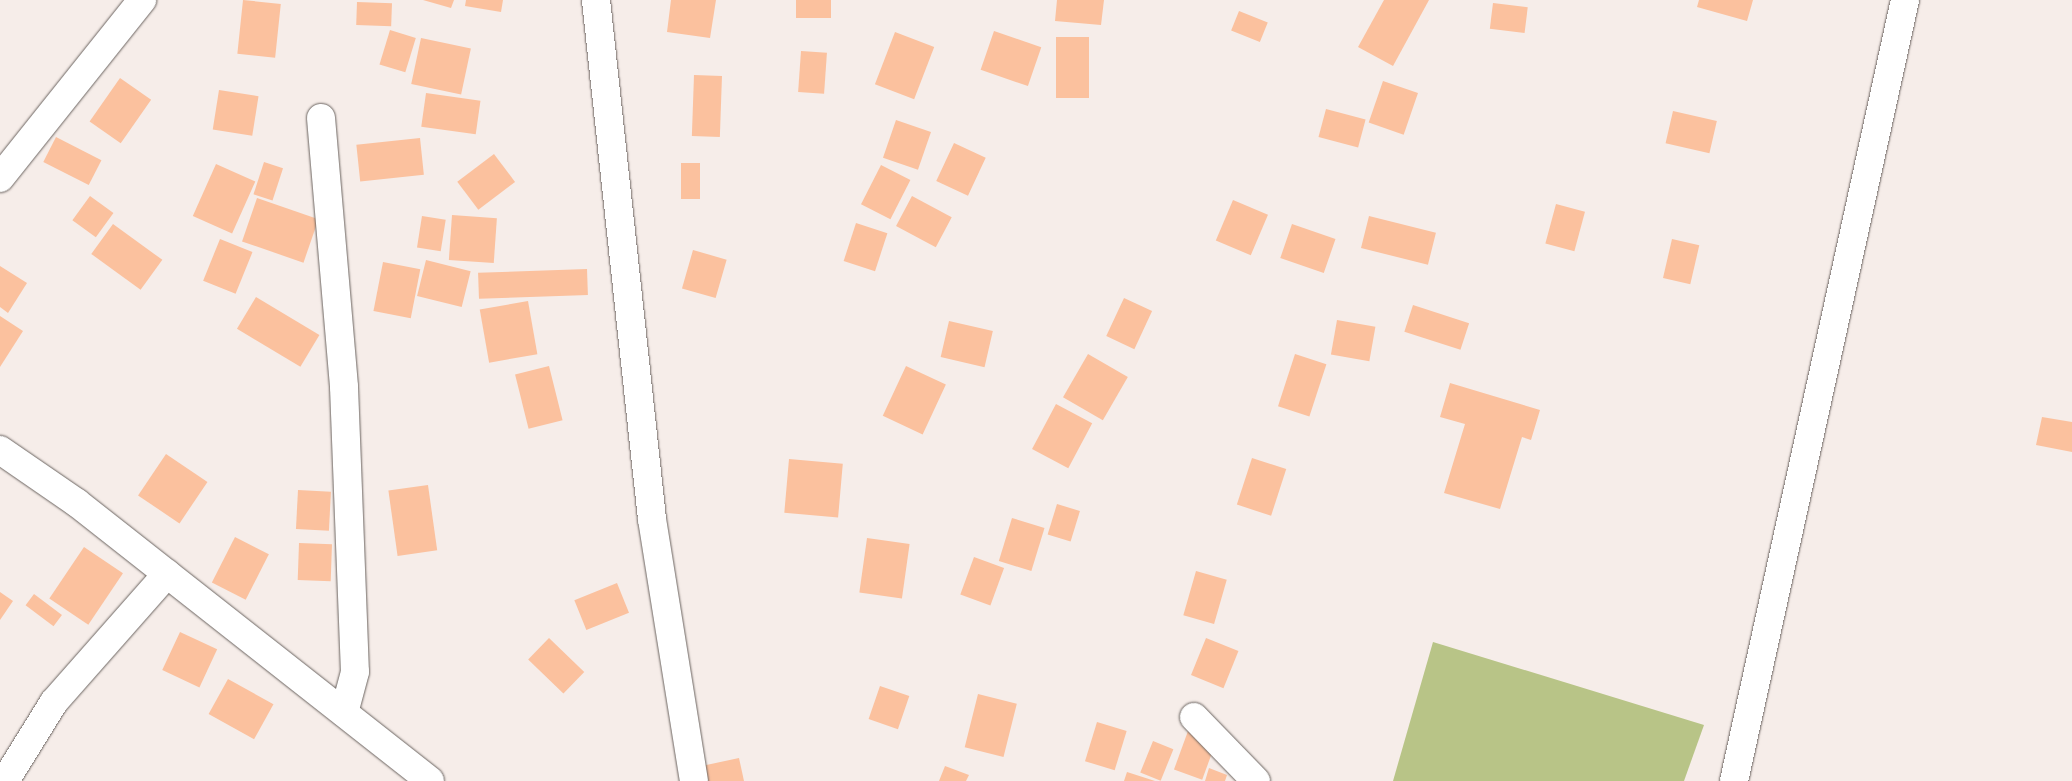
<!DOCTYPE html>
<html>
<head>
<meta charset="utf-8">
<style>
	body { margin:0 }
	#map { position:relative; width:2072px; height:781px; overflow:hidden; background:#f6ede9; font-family:"DejaVu Sans",sans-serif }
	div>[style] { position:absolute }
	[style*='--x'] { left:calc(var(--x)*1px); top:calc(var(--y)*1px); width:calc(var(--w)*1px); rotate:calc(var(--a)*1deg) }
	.green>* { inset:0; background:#b8c487 }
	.building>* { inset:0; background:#fbc19e; transform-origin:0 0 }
	.roads { filter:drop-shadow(0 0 1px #6b6460) drop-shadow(0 0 1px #6b6460) }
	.minor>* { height:28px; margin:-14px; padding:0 14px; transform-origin:14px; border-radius:14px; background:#fff }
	span { translate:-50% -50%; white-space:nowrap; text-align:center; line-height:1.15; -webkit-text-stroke:4.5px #f6ede9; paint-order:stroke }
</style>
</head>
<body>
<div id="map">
	<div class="green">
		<i style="clip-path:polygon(1433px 642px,1704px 725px,1684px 781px,1393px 781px)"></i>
	</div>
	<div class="building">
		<i style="left:243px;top:0;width:38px;height:54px;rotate:6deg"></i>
		<i style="clip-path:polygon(423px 0,454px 0,451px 8px)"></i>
		<i style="clip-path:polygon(466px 0,503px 0,501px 12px,465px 6px)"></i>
		<i style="clip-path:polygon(671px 0,716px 0,710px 38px,667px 32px)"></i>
		<i style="left:796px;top:0;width:35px;height:18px"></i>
		<i style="clip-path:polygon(1057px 0,1104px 0,1101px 25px,1055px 21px)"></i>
		<i style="clip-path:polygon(1384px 0,1429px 0,1393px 66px,1358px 47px)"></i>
		<i style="clip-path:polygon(1699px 0,1753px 0,1747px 21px,1697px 7px)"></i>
		<i style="left:357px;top:2px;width:35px;height:23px;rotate:2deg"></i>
		<i style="left:1493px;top:3px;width:35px;height:26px;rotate:7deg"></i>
		<i style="left:1239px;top:11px;width:31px;height:21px;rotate:22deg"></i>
		<i style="left:390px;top:30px;width:27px;height:36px;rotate:17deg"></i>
		<i style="left:994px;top:31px;width:50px;height:41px;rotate:19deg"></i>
		<i style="left:895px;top:32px;width:42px;height:56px;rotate:21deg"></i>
		<i style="left:1056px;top:37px;width:33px;height:61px"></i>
		<i style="left:421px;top:38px;width:51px;height:47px;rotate:12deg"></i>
		<i style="left:801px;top:51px;width:26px;height:41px;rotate:4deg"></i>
		<i style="left:694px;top:75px;width:28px;height:61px;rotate:2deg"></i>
		<i style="left:120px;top:78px;width:38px;height:53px;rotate:35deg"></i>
		<i style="left:1383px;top:81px;width:37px;height:44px;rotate:19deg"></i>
		<i style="left:219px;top:90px;width:40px;height:40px;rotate:9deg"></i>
		<i style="left:426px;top:93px;width:55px;height:34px;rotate:8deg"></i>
		<i style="left:1326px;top:109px;width:41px;height:29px;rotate:15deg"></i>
		<i style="left:1673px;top:111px;width:45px;height:33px;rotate:13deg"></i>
		<i style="left:896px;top:120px;width:37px;height:40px;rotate:19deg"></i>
		<i style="left:56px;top:137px;width:51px;height:28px;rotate:27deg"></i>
		<i style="left:420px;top:138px;width:37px;height:64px;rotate:84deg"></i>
		<i style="left:954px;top:143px;width:35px;height:42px;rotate:25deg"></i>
		<i style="left:494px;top:154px;width:35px;height:46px;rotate:53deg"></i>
		<i style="left:264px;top:162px;width:20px;height:34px;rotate:18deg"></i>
		<i style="left:681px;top:163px;width:19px;height:36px"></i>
		<i style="left:216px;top:164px;width:43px;height:57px;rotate:24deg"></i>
		<i style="left:881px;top:165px;width:33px;height:44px;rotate:27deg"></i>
		<i style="left:90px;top:196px;width:29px;height:30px;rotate:36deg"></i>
		<i style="left:912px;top:196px;width:45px;height:34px;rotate:28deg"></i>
		<i style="left:257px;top:198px;width:65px;height:46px;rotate:19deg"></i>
		<i style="left:1233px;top:200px;width:38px;height:44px;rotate:23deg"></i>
		<i style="left:1556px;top:204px;width:30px;height:41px;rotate:15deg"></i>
		<i style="left:452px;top:215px;width:45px;height:45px;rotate:4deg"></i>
		<i style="left:422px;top:216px;width:24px;height:32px;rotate:9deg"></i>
		<i style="left:1369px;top:216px;width:69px;height:33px;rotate:14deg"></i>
		<i style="left:856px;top:223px;width:33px;height:40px;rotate:18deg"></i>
		<i style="left:113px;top:224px;width:61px;height:37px;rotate:36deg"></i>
		<i style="left:1292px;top:224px;width:46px;height:36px;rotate:19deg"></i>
		<i style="left:220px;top:239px;width:35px;height:45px;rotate:22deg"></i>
		<i style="left:1672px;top:239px;width:28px;height:40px;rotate:13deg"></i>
		<i style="left:693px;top:250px;width:35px;height:40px;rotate:16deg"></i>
		<i style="left:426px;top:260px;width:46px;height:37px;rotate:14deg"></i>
		<i style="left:383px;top:262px;width:38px;height:50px;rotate:11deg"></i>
		<i style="clip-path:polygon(0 266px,27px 283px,8px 313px,0 307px)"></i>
		<i style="left:587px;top:269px;width:26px;height:109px;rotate:88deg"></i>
		<i style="left:256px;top:297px;width:74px;height:37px;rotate:31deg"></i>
		<i style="left:1124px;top:298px;width:31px;height:42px;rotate:25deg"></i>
		<i style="left:528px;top:301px;width:54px;height:49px;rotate:80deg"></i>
		<i style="left:1413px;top:305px;width:59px;height:28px;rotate:18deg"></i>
		<i style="clip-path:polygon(0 316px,23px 331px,0 367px)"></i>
		<i style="left:1337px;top:320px;width:39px;height:35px;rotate:10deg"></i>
		<i style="left:949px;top:321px;width:45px;height:37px;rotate:13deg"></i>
		<i style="left:1088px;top:354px;width:46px;height:50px;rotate:30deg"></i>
		<i style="left:1295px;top:354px;width:33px;height:55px;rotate:18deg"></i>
		<i style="left:549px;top:366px;width:56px;height:35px;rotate:76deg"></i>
		<i style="left:906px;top:366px;width:44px;height:55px;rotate:25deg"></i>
		<i style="clip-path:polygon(1450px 383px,1540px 410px,1531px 440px,1522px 437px,1500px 509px,1444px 493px,1465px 424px,1440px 417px)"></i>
		<i style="left:1056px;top:404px;width:41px;height:51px;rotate:28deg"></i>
		<i style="clip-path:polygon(2042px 417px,2072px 422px,2072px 452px,2036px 445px)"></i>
		<i style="left:166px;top:454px;width:50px;height:50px;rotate:34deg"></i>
		<i style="left:1252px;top:458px;width:36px;height:49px;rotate:18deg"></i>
		<i style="left:789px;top:459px;width:54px;height:54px;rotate:5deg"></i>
		<i style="left:428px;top:485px;width:66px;height:40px;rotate:82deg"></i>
		<i style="left:298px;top:490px;width:33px;height:39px;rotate:3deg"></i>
		<i style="left:1057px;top:504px;width:24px;height:32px;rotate:17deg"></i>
		<i style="left:1012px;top:518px;width:34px;height:45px;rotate:17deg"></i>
		<i style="left:235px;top:537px;width:38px;height:51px;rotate:27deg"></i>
		<i style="left:867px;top:538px;width:43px;height:55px;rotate:8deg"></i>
		<i style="left:299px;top:543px;width:33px;height:37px;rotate:2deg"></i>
		<i style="left:84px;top:547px;width:47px;height:62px;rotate:34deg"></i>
		<i style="left:974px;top:557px;width:32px;height:40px;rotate:20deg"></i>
		<i style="left:1196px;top:571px;width:32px;height:46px;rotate:16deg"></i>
		<i style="left:617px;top:583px;width:32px;height:46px;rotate:68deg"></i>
		<i style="clip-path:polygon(0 592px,13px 601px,0 620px)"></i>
		<i style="left:34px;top:594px;width:35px;height:14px;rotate:37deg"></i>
		<i style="left:180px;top:632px;width:41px;height:42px;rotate:25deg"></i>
		<i style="left:549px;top:638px;width:49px;height:30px;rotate:44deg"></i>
		<i style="left:1206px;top:638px;width:35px;height:40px;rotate:22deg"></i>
		<i style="left:228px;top:679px;width:52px;height:40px;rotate:29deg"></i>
		<i style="left:880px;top:686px;width:31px;height:35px;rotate:19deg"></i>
		<i style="left:978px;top:694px;width:40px;height:55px;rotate:14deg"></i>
		<i style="left:1097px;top:722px;width:31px;height:41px;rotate:17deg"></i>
		<i style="left:1188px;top:731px;width:30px;height:41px;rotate:20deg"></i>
		<i style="left:1153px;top:741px;width:22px;height:34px;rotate:22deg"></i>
		<i style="clip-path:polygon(739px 758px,744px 781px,700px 781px,697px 767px)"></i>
		<i style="clip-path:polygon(945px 766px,969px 775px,966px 781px,939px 781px)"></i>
		<i style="clip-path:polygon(1209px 768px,1227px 775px,1225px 781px,1205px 781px)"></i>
		<i style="clip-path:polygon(1127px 772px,1155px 781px,1124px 781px)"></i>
	</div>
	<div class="roads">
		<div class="minor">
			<i style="--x:596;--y:0;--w:522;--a:83.84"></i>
			<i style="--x:652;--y:519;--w:265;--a:80.9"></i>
			<i style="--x:321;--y:118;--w:270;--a:85.1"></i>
			<i style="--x:344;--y:387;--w:285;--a:87.8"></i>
			<i style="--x:355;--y:672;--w:42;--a:105"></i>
			<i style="--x:0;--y:178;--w:228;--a:-51.4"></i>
			<i style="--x:0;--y:450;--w:93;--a:34.5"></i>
			<i style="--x:77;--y:503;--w:449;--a:38.2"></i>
			<i style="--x:1194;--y:717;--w:89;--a:45.9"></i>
			<i style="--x:5;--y:781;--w:93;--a:-58.2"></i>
			<i style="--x:54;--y:702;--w:171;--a:-48.6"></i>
			<i style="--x:1734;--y:781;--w:800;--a:-77.65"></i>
		</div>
	</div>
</div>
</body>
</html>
